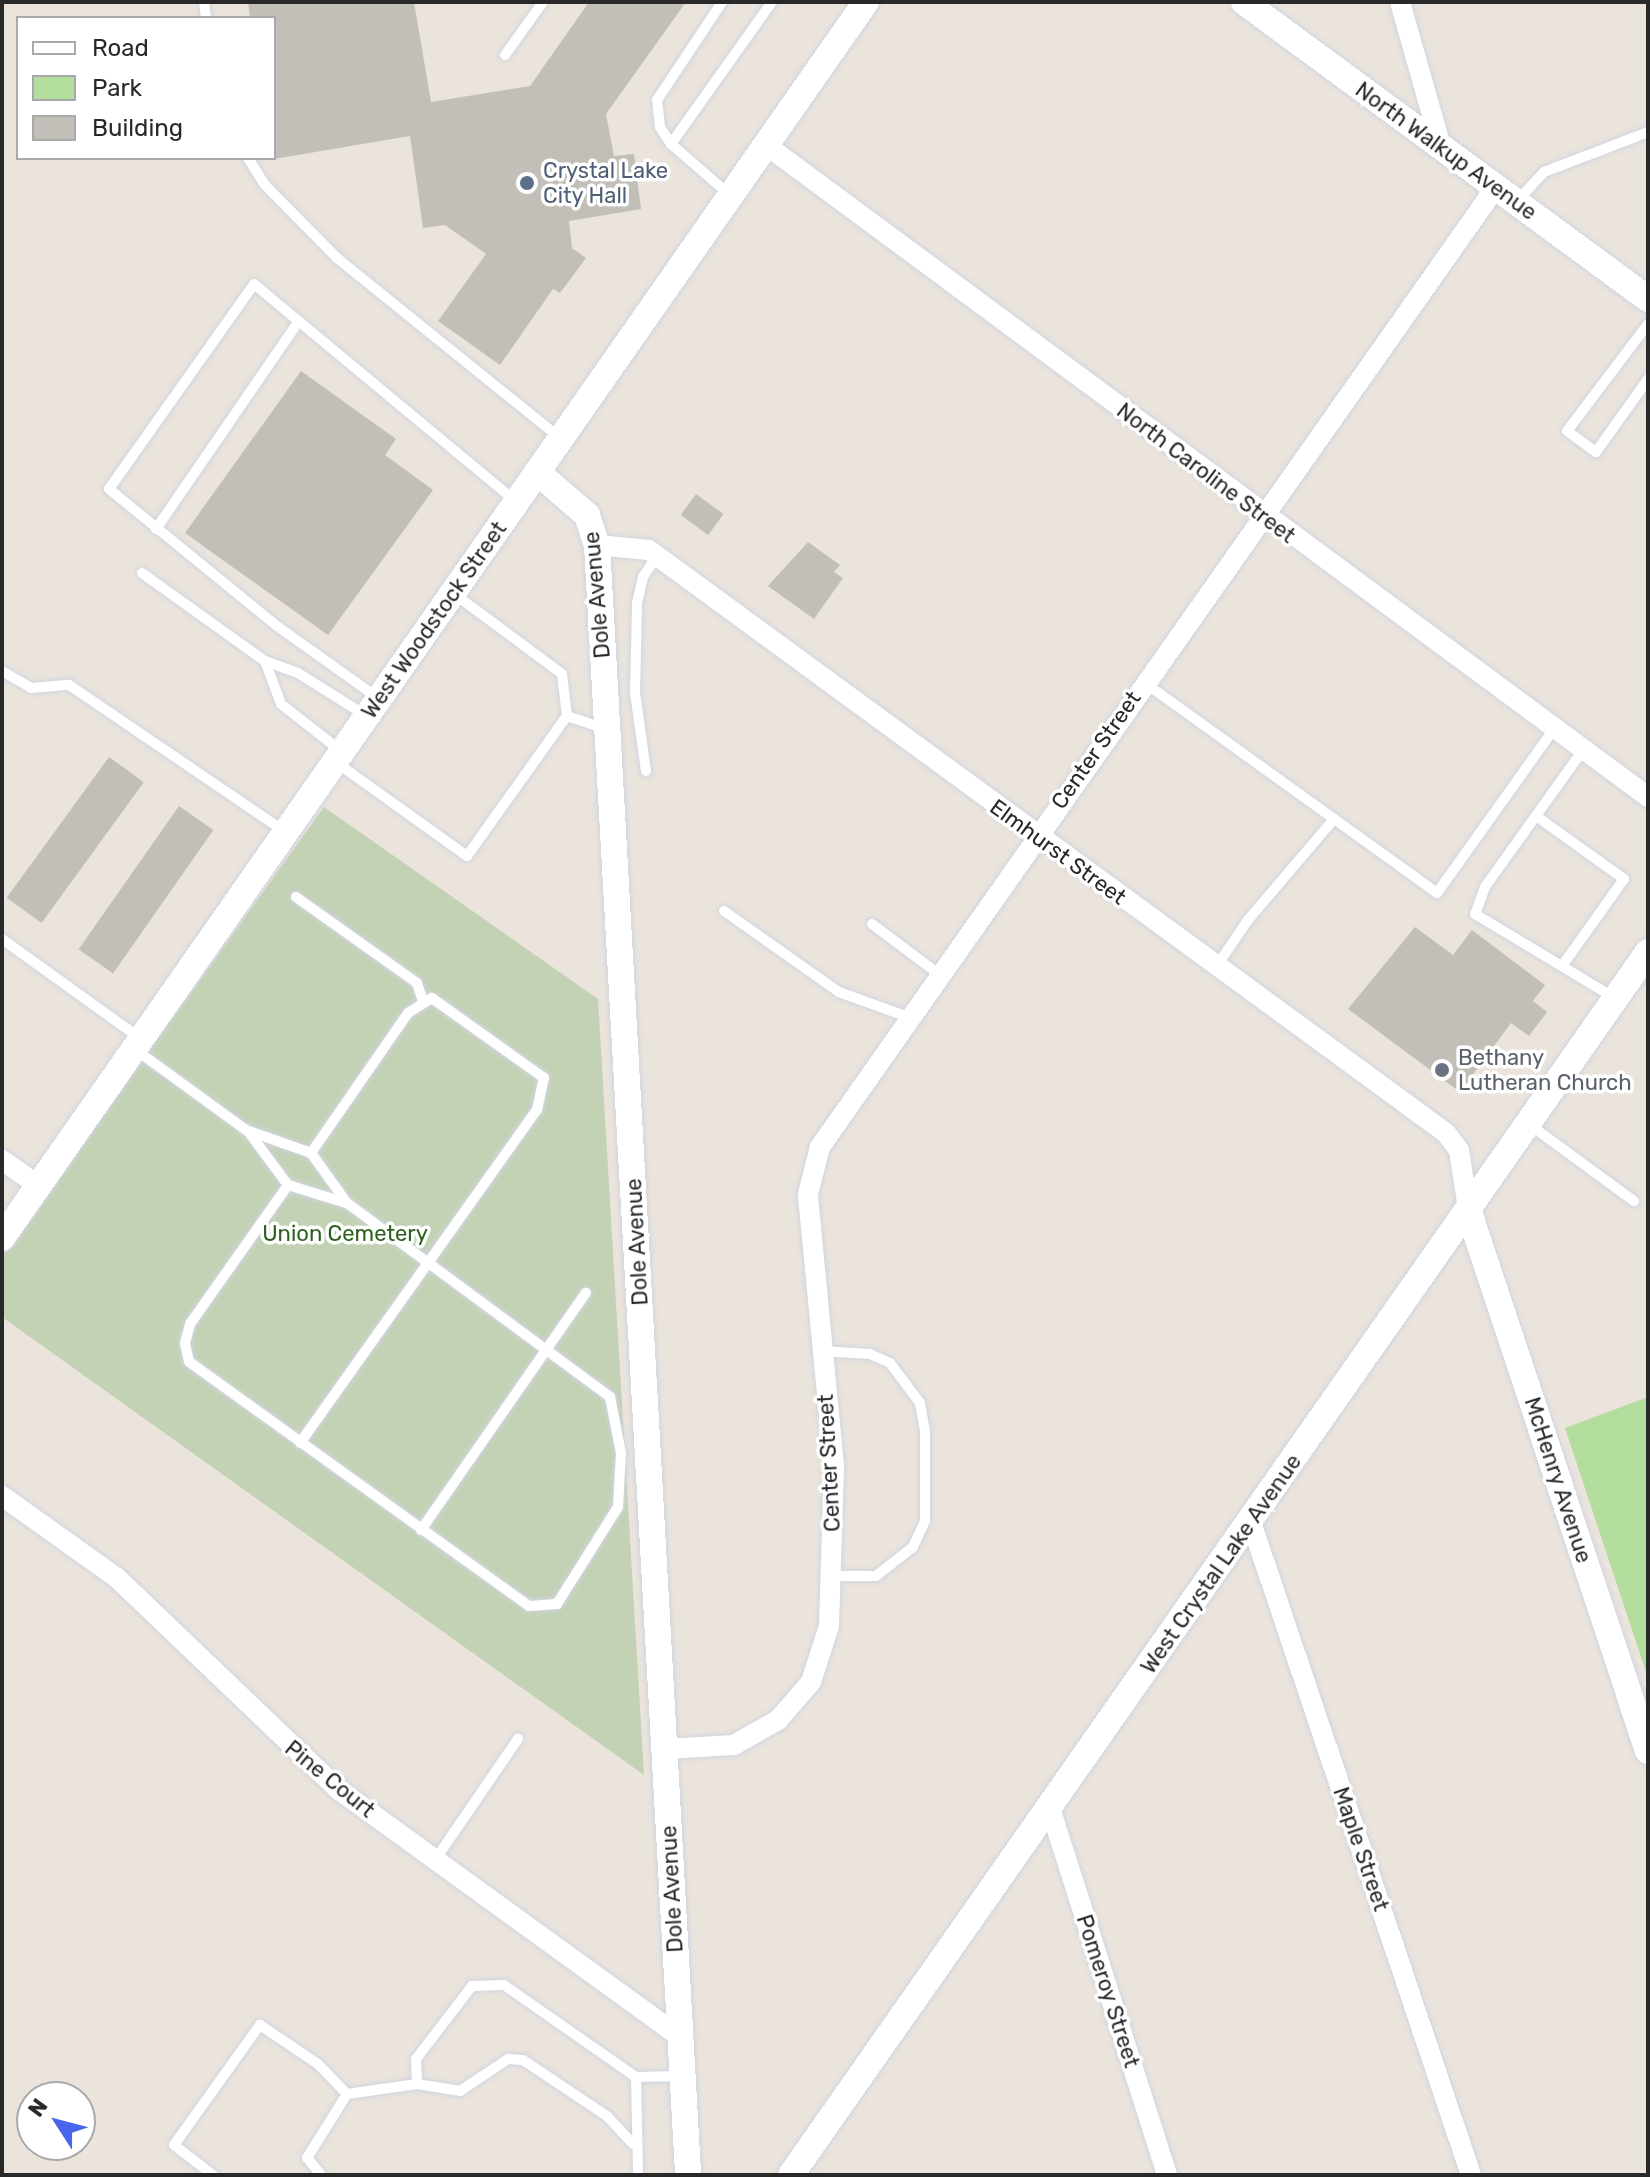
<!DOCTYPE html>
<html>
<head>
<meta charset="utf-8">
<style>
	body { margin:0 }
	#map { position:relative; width:1650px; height:2177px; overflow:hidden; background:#eae4dc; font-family:Rubik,sans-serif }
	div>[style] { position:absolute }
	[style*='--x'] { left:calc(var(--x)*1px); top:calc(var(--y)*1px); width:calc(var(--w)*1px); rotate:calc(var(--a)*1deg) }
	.green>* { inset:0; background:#b2dd9c }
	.cemetery>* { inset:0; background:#c3d2b4 }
	.building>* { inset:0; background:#c2beb8; transform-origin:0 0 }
	.roads { filter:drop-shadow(0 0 2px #d1d4e1) drop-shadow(0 0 2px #d1d4e1) }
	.service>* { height:10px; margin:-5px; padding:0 5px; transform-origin:5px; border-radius:5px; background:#fff }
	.minor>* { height:20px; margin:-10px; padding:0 10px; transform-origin:10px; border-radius:10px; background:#fff }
	.tertiary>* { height:26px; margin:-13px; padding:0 13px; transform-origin:13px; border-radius:13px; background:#fff }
	.dots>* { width:22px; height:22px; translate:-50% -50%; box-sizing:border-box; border:4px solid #fff; border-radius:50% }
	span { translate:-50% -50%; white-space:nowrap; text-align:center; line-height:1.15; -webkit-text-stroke:7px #fff; paint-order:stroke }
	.street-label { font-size:22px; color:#292929 }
	.service-label { font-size:22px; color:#4e5e75 }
	.left { translate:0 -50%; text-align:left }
	.worship-label { font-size:22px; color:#5b616d }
	.park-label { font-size:22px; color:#2c601f }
	.frame { position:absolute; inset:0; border:4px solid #292929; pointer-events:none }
	.legend { position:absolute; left:16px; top:16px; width:260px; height:144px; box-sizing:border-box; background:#fff; border:2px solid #a9a9a9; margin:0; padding:10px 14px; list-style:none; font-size:24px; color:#292929 }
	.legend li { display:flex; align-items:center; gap:16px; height:40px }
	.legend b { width:40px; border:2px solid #a9a9a9 }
	.north { position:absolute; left:16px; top:2081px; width:80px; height:80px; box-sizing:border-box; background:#fff; border:2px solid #a9a9a9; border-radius:50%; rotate:306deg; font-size:22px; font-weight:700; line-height:32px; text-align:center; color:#292929 }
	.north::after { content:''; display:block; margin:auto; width:28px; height:36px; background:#4865eb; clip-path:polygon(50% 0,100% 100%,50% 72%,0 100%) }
</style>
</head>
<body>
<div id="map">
	<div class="green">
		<i style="clip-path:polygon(1648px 1397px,1648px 1678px,1565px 1428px)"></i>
	</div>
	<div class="cemetery">
		<i style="clip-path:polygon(324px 807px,598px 999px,644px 1775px,2px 1317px,2px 1256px)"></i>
	</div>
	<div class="building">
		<i style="clip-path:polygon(248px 2px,414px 2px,431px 102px,530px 86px,589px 2px,686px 2px,606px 114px,614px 156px,634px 154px,641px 209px,569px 221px,572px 248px,586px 258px,560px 293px,553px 289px,500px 365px,438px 321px,486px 254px,445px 225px,423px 228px,410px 136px,274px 159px,274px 18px,250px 18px)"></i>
		<i style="clip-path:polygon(301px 371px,396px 439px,385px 455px,433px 490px,328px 635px,185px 533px)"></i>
		<i style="left:696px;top:494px;width:34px;height:26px;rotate:36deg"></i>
		<i style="clip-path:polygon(808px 542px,840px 565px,834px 572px,843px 578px,814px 619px,768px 586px)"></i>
		<i style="left:109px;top:757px;width:43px;height:174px;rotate:36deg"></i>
		<i style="left:179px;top:806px;width:42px;height:175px;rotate:35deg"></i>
		<i style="clip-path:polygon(1415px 927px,1453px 955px,1472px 930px,1545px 985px,1533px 1001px,1547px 1012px,1529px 1036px,1511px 1023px,1460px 1092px,1348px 1009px)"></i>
	</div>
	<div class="roads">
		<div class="service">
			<i style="--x:204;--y:2;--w:16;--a:83"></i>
			<i style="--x:505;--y:55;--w:65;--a:-54.4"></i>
			<i style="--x:671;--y:144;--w:20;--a:-123"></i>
			<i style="--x:660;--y:127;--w:27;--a:-96"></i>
			<i style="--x:657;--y:100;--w:118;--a:-56.4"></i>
			<i style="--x:248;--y:158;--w:32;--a:58"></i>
			<i style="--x:265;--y:185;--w:103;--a:45.4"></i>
			<i style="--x:337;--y:258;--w:285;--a:38.9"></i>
			<i style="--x:731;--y:196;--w:79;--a:-139.1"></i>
			<i style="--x:671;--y:144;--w:174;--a:-54.6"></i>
			<i style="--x:1518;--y:200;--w:38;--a:-47"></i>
			<i style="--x:1544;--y:172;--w:111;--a:-21"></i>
			<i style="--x:1648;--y:324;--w:134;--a:127.1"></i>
			<i style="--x:1567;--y:431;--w:36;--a:36"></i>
			<i style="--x:1596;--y:452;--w:90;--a:-54.5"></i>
			<i style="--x:156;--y:529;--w:252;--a:-55.5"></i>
			<i style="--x:142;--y:573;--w:151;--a:35.6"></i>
			<i style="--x:453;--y:593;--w:136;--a:36.6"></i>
			<i style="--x:562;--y:674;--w:42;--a:83.2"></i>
			<i style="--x:2;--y:671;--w:34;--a:30"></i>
			<i style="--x:31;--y:688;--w:38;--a:-5"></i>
			<i style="--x:69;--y:685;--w:260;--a:34.2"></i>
			<i style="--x:1145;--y:683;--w:360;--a:35.7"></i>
			<i style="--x:1437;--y:893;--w:201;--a:-54.5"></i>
			<i style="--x:378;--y:698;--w:124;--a:-144.5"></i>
			<i style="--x:277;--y:626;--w:217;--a:-140.8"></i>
			<i style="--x:109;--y:489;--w:251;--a:-54.7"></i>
			<i style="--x:254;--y:284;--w:339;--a:39.7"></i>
			<i style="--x:1583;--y:750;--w:168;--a:125.6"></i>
			<i style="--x:1485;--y:887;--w:29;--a:110"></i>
			<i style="--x:1475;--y:914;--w:163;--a:31"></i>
			<i style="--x:341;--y:751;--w:76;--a:-141.9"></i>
			<i style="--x:281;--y:704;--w:46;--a:-110.4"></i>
			<i style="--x:265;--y:661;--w:35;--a:20"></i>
			<i style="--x:298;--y:673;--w:79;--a:32.1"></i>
			<i style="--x:337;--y:763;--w:160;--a:35.6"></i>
			<i style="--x:467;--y:856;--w:172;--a:-54.5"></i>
			<i style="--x:567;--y:716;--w:41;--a:18.4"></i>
			<i style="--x:646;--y:771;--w:79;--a:-98"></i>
			<i style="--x:635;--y:693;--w:90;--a:-88.7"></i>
			<i style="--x:637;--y:603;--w:27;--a:-77"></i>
			<i style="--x:643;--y:577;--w:25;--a:-56"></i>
			<i style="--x:1536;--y:816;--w:108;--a:35.6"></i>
			<i style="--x:1624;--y:879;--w:103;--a:125.5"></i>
			<i style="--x:296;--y:897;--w:148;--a:35.4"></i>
			<i style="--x:417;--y:983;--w:20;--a:72"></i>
			<i style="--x:724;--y:911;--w:141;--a:35.2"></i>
			<i style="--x:839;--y:992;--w:77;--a:19.9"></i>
			<i style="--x:872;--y:924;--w:85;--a:36.9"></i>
			<i style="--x:2;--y:939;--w:170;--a:35.7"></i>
			<i style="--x:1216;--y:967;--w:57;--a:-55.8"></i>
			<i style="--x:1248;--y:920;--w:133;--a:-49.6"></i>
			<i style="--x:136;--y:1050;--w:136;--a:36"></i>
			<i style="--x:246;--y:1130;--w:69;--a:19.5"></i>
			<i style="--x:311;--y:1153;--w:62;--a:54.2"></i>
			<i style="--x:347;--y:1203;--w:327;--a:36.4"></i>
			<i style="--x:610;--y:1397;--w:57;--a:78.9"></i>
			<i style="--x:621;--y:1453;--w:54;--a:93.2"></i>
			<i style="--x:618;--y:1507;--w:115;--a:122.2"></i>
			<i style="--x:557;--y:1604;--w:28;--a:176"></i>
			<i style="--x:529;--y:1606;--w:418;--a:-144.3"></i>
			<i style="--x:189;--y:1362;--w:19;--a:-102"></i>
			<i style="--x:185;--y:1343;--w:20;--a:-75"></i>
			<i style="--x:190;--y:1324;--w:170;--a:-54.8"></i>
			<i style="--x:1530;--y:1125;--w:129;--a:36.2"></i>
			<i style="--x:248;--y:1131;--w:67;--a:53.5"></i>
			<i style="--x:288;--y:1185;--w:61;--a:17.2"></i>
			<i style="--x:822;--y:1351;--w:48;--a:3.6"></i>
			<i style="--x:870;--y:1354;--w:22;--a:24"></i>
			<i style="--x:890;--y:1363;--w:50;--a:53.1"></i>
			<i style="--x:920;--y:1403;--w:27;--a:80"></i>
			<i style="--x:925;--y:1430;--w:91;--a:90"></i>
			<i style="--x:925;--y:1521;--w:29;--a:115"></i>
			<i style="--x:913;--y:1547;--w:47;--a:141.9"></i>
			<i style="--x:876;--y:1576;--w:43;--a:180"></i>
			<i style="--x:300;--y:1443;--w:409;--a:-54.6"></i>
			<i style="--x:537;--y:1110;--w:33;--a:-78"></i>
			<i style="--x:544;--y:1078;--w:138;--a:-144.5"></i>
			<i style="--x:432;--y:998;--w:28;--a:148"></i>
			<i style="--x:408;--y:1013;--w:170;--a:124.7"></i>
			<i style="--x:421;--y:1530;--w:289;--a:-55.2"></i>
			<i style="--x:435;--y:1860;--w:147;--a:-55.6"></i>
			<i style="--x:636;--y:2077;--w:98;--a:88.8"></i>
			<i style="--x:417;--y:2084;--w:25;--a:-92"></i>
			<i style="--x:416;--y:2059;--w:92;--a:-52.5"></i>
			<i style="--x:472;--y:1986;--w:32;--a:-2"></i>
			<i style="--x:504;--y:1985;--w:161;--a:34.9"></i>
			<i style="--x:636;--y:2077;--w:43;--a:-1.3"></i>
			<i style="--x:213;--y:2175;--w:49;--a:-142.4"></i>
			<i style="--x:174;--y:2145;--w:148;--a:-54.4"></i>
			<i style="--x:260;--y:2025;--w:70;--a:33.9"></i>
			<i style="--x:318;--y:2064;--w:42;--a:46"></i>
			<i style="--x:347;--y:2094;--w:71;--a:-8.1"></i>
			<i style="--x:417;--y:2084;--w:44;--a:9.2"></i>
			<i style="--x:460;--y:2091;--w:58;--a:-33.7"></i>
			<i style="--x:508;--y:2059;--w:15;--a:4"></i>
			<i style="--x:523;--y:2060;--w:101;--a:33.7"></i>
			<i style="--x:607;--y:2116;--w:38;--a:47"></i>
			<i style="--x:321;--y:2175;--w:22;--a:-129"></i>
			<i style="--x:307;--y:2158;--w:75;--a:-58"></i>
		</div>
		<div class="minor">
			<i style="--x:1400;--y:2;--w:151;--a:74.2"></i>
			<i style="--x:766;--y:145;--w:1097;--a:36.47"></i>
			<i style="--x:597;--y:545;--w:52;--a:5.5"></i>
			<i style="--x:649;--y:550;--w:987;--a:36.19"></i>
			<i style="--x:1446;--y:1133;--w:21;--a:53"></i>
			<i style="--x:1459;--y:1150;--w:60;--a:81.3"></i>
			<i style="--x:2;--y:1160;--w:45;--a:35.1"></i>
			<i style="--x:2;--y:1496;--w:141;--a:35.5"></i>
			<i style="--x:117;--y:1578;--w:307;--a:43.7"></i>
			<i style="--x:339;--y:1790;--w:420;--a:35.9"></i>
			<i style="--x:1251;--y:1522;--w:689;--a:71.38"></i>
			<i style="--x:665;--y:1749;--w:69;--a:-3.3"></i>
			<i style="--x:734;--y:1745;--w:51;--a:-29.6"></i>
			<i style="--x:778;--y:1720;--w:50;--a:-49"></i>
			<i style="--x:811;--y:1682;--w:59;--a:-72.2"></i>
			<i style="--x:829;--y:1626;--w:160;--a:-88.2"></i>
			<i style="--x:834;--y:1466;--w:273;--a:-95.5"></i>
			<i style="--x:808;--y:1194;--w:49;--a:-75.7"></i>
			<i style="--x:820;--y:1147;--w:1174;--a:-54.85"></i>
			<i style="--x:1050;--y:1808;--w:385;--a:72.3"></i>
		</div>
		<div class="tertiary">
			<i style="--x:1244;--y:2;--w:501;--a:36.32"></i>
			<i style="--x:537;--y:472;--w:66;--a:40.7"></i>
			<i style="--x:587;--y:515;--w:32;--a:72"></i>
			<i style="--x:597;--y:545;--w:1633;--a:86.8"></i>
			<i style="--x:1468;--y:1209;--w:571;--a:71.63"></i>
			<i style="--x:2;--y:1238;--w:1508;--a:-55.05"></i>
			<i style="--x:791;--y:2175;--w:1493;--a:-54.98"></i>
		</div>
	</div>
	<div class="dots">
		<i style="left:527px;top:183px;background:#5c6f8a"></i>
		<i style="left:1442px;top:1070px;background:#6b7280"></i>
	</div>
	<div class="street-label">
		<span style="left:1446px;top:151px;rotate:36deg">North Walkup Avenue</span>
		<span style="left:1206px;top:473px;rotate:37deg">North Caroline Street</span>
		<span style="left:597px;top:595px;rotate:-95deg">Dole Avenue</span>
		<span style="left:434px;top:620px;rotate:-55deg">West Woodstock Street</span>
		<span style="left:1096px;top:750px;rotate:-55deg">Center Street</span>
		<span style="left:1058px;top:852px;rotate:36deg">Elmhurst Street</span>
		<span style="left:637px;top:1242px;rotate:-93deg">Dole Avenue</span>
		<span style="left:829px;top:1463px;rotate:-93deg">Center Street</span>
		<span style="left:1558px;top:1480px;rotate:72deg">McHenry Avenue</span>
		<span style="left:1221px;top:1564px;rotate:-55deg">West Crystal Lake Avenue</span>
		<span style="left:330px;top:1779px;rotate:39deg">Pine Court</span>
		<span style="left:1361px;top:1849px;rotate:71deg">Maple Street</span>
		<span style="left:672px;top:1889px;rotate:-93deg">Dole Avenue</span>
		<span style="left:1108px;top:1991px;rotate:72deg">Pomeroy Street</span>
	</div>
	<div class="service-label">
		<span class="left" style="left:543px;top:183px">Crystal Lake<br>City Hall</span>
	</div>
	<div class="worship-label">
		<span class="left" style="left:1458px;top:1070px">Bethany<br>Lutheran Church</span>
	</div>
	<div class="park-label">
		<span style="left:345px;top:1234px">Union Cemetery</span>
	</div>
	<div class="frame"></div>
	<ul class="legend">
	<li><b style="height:10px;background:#fff"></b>Road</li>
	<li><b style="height:22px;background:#b2dd9c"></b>Park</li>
	<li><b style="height:22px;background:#c2beb8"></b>Building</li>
	</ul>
	<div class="north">N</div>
</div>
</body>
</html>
